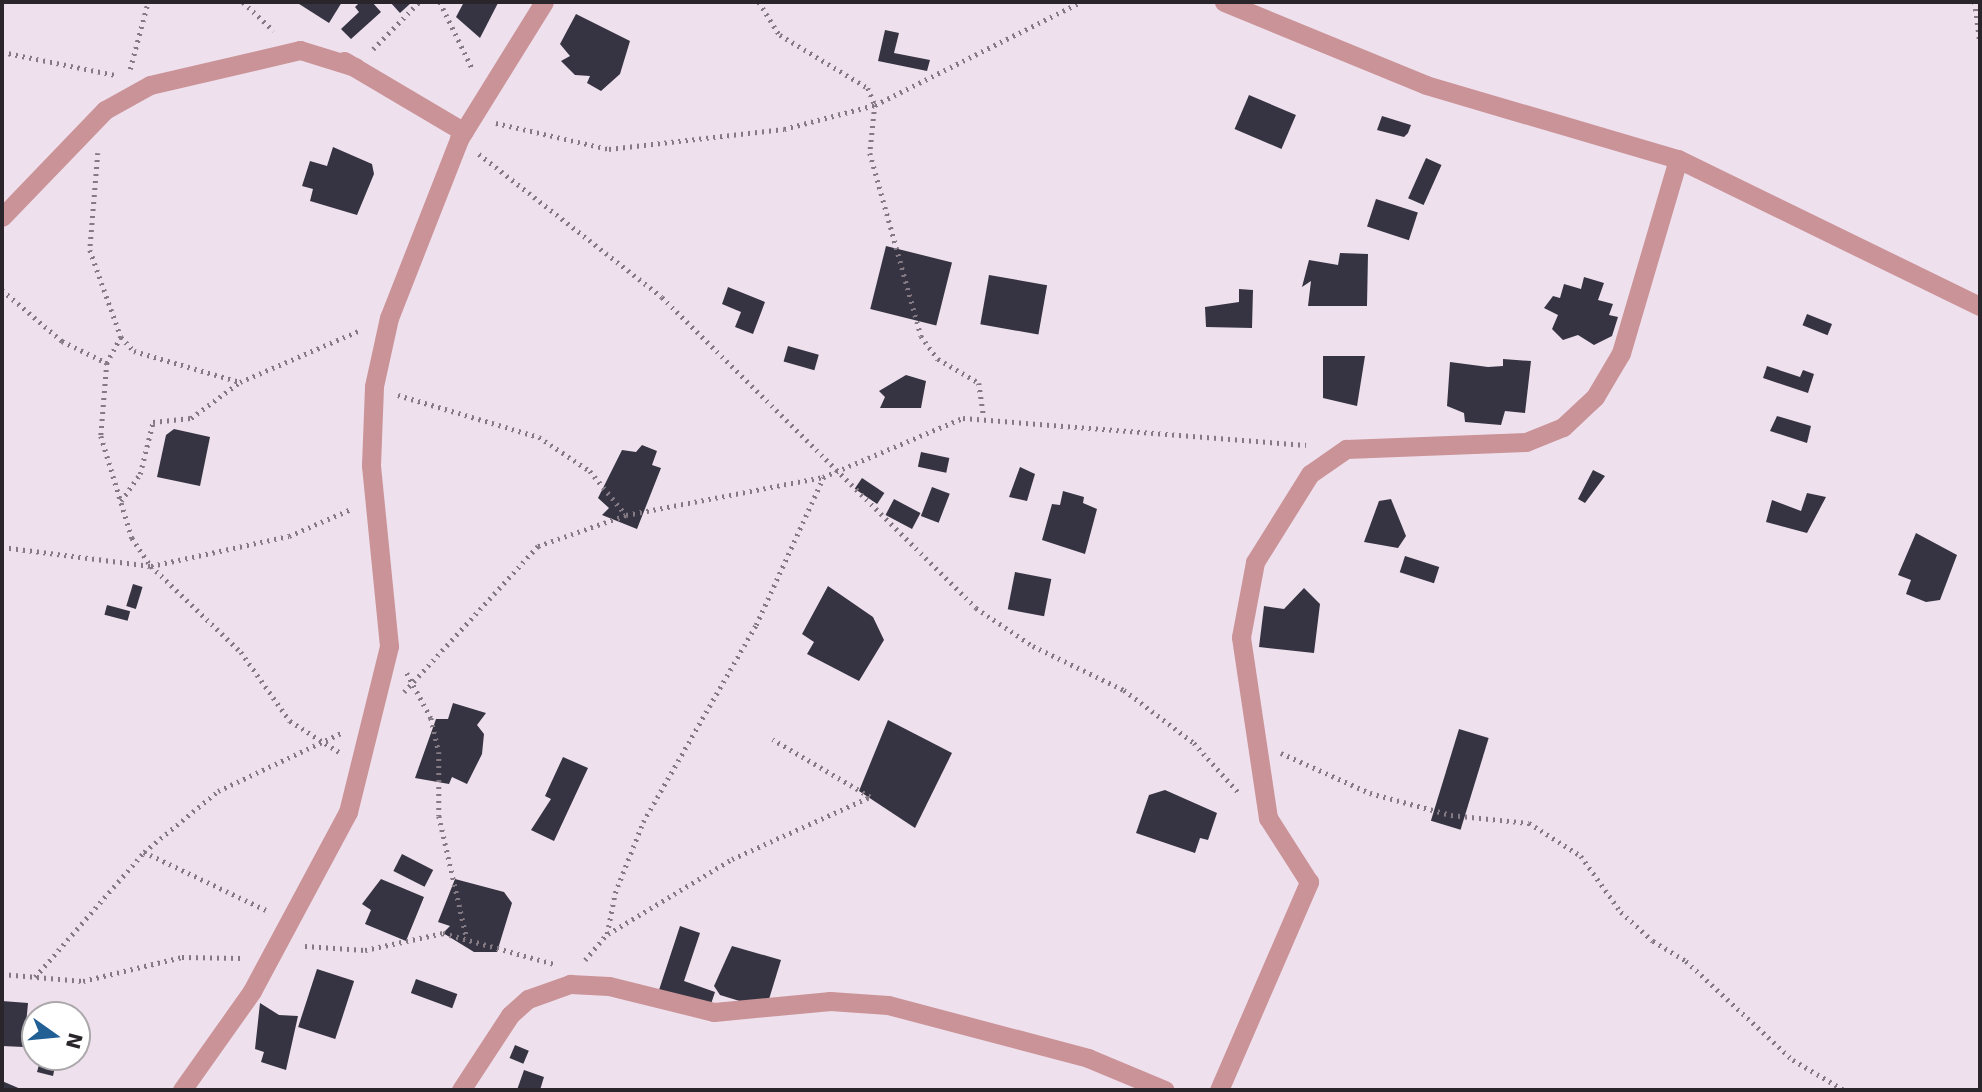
<!DOCTYPE html>
<html>
<head>
<meta charset="utf-8">
<style>
	body { margin:0 }
	#map { position:relative; width:1982px; height:1092px; overflow:hidden; background:#efe0ee; font-family:"DejaVu Sans",sans-serif }
	div>[style] { position:absolute }
	[style*='--x'] { left:calc(var(--x)*1px); top:calc(var(--y)*1px); width:calc(var(--w)*1px); rotate:calc(var(--a)*1deg) }
	.building>* { inset:0; background:#363442; transform-origin:0 0 }
	.path>* { height:4.5px; margin-top:-2.25px; transform-origin:0; background:repeating-linear-gradient(90deg,#847a83 0 2px,transparent 0 7px) }
	.minor>* { height:19px; margin:-9.5px; padding:0 9.5px; transform-origin:9.5px; border-radius:9.5px; background:#ca9397 }
	span { translate:-50% -50%; white-space:nowrap; text-align:center; line-height:1.15; -webkit-text-stroke:7px #fff; paint-order:stroke }
	.frame { position:absolute; inset:0; border:4px solid #2a252a; pointer-events:none }
	.north { position:absolute; left:21px; top:1001px; width:70px; height:70px; box-sizing:border-box; background:#fff; border:2px solid #aaa8aa; border-radius:50%; rotate:105deg; font-size:19px; font-weight:700; line-height:28px; text-align:center; color:#2a252a }
	.north::after { content:''; display:block; margin:auto; width:24px; height:32px; background:#215f95; clip-path:polygon(50% 0,100% 100%,50% 72%,0 100%) }
</style>
</head>
<body>
<div id="map">
	<div class="building">
		<i style="clip-path:polygon(296px 2px,342px 2px,329px 23px)"></i>
		<i style="clip-path:polygon(360px 2px,372px 2px,381px 12px,351px 39px,341px 29px,359px 12px,355px 7px)"></i>
		<i style="clip-path:polygon(390px 2px,412px 2px,400px 13px)"></i>
		<i style="clip-path:polygon(464px 2px,498px 3px,480px 38px,456px 17px)"></i>
		<i style="clip-path:polygon(576px 14px,630px 41px,620px 74px,601px 91px,587px 83px,590px 76px,575px 75px,561px 61px,570px 56px,560px 44px)"></i>
		<i style="clip-path:polygon(885px 30px,899px 33px,894px 53px,930px 60px,927px 71px,878px 61px)"></i>
		<i style="left:1249px;top:95px;width:51px;height:37px;rotate:23deg"></i>
		<i style="clip-path:polygon(1382px 116px,1411px 125px,1408px 133px,1404px 137px,1377px 130px)"></i>
		<i style="clip-path:polygon(333px 147px,372px 164px,374px 174px,357px 215px,310px 201px,313px 189px,302px 186px,310px 161px,327px 166px)"></i>
		<i style="left:1426px;top:158px;width:17px;height:44px;rotate:24deg"></i>
		<i style="left:1376px;top:199px;width:44px;height:29px;rotate:18deg"></i>
		<i style="left:886px;top:246px;width:68px;height:65px;rotate:14deg"></i>
		<i style="clip-path:polygon(1340px 253px,1368px 254px,1367px 306px,1308px 306px,1311px 281px,1302px 287px,1309px 260px,1338px 265px)"></i>
		<i style="left:989px;top:275px;width:59px;height:50px;rotate:10deg"></i>
		<i style="clip-path:polygon(1584px 277px,1604px 283px,1598px 300px,1613px 304px,1609px 315px,1618px 317px,1612px 336px,1594px 345px,1578px 335px,1563px 340px,1552px 329px,1558px 315px,1544px 308px,1553px 296px,1560px 298px,1564px 284px,1581px 289px)"></i>
		<i style="clip-path:polygon(728px 287px,765px 302px,753px 334px,735px 327px,741px 312px,722px 304px)"></i>
		<i style="clip-path:polygon(1239px 289px,1253px 290px,1252px 328px,1206px 327px,1205px 307px,1239px 302px)"></i>
		<i style="left:1807px;top:314px;width:27px;height:12px;rotate:22deg"></i>
		<i style="left:788px;top:346px;width:32px;height:16px;rotate:16deg"></i>
		<i style="clip-path:polygon(1323px 356px,1365px 356px,1357px 406px,1323px 398px)"></i>
		<i style="clip-path:polygon(1503px 359px,1531px 361px,1525px 413px,1505px 411px,1501px 425px,1465px 422px,1464px 413px,1447px 406px,1450px 362px,1488px 367px,1503px 366px)"></i>
		<i style="clip-path:polygon(1767px 366px,1800px 377px,1803px 370px,1814px 374px,1808px 393px,1763px 378px)"></i>
		<i style="clip-path:polygon(906px 375px,926px 381px,921px 408px,880px 408px,885px 397px,879px 391px)"></i>
		<i style="clip-path:polygon(1777px 416px,1811px 426px,1807px 443px,1770px 431px)"></i>
		<i style="clip-path:polygon(174px 429px,210px 437px,200px 486px,157px 477px,166px 435px)"></i>
		<i style="clip-path:polygon(642px 445px,657px 451px,652px 465px,661px 468px,637px 529px,602px 515px,609px 508px,598px 498px,622px 450px,636px 452px)"></i>
		<i style="left:921px;top:452px;width:29px;height:15px;rotate:12deg"></i>
		<i style="clip-path:polygon(1020px 467px,1035px 474px,1027px 501px,1009px 497px)"></i>
		<i style="clip-path:polygon(1593px 470px,1605px 476px,1585px 503px,1578px 499px)"></i>
		<i style="left:862px;top:478px;width:27px;height:13px;rotate:34deg"></i>
		<i style="left:932px;top:487px;width:19px;height:31px;rotate:21deg"></i>
		<i style="clip-path:polygon(1063px 491px,1084px 497px,1083px 503px,1097px 509px,1085px 554px,1042px 540px,1052px 504px,1060px 505px)"></i>
		<i style="clip-path:polygon(1807px 493px,1826px 497px,1807px 533px,1766px 522px,1772px 500px,1801px 511px)"></i>
		<i style="left:894px;top:499px;width:30px;height:18px;rotate:28deg"></i>
		<i style="clip-path:polygon(1391px 499px,1406px 536px,1398px 548px,1364px 542px,1379px 501px)"></i>
		<i style="clip-path:polygon(1916px 533px,1957px 555px,1940px 600px,1926px 602px,1906px 594px,1911px 580px,1898px 575px)"></i>
		<i style="left:1405px;top:556px;width:36px;height:17px;rotate:18deg"></i>
		<i style="left:1015px;top:572px;width:37px;height:38px;rotate:11deg"></i>
		<i style="left:133px;top:584px;width:10px;height:23px;rotate:17deg"></i>
		<i style="clip-path:polygon(828px 586px,873px 617px,884px 640px,859px 681px,807px 654px,814px 642px,802px 634px)"></i>
		<i style="clip-path:polygon(1304px 588px,1320px 604px,1314px 653px,1259px 647px,1264px 606px,1284px 609px)"></i>
		<i style="left:107px;top:605px;width:24px;height:10px;rotate:15deg"></i>
		<i style="clip-path:polygon(453px 703px,486px 713px,477px 725px,484px 734px,482px 754px,467px 784px,452px 777px,449px 784px,415px 778px,436px 719px,448px 719px)"></i>
		<i style="clip-path:polygon(888px 720px,952px 753px,915px 828px,859px 791px)"></i>
		<i style="left:1459px;top:729px;width:31px;height:96px;rotate:17deg"></i>
		<i style="clip-path:polygon(563px 757px,588px 768px,554px 841px,531px 830px,551px 799px,545px 796px)"></i>
		<i style="clip-path:polygon(1165px 790px,1217px 813px,1208px 840px,1200px 838px,1195px 853px,1136px 833px,1149px 795px)"></i>
		<i style="left:402px;top:854px;width:35px;height:19px;rotate:27deg"></i>
		<i style="clip-path:polygon(381px 879px,424px 897px,406px 941px,365px 924px,371px 910px,362px 904px)"></i>
		<i style="clip-path:polygon(455px 879px,504px 892px,512px 903px,497px 952px,474px 952px,443px 933px,450px 926px,438px 922px)"></i>
		<i style="clip-path:polygon(680px 926px,700px 933px,684px 981px,715px 992px,709px 1010px,658px 993px)"></i>
		<i style="clip-path:polygon(732px 946px,781px 960px,766px 1009px,720px 995px,714px 986px)"></i>
		<i style="left:317px;top:969px;width:39px;height:61px;rotate:18deg"></i>
		<i style="left:416px;top:979px;width:44px;height:15px;rotate:20deg"></i>
		<i style="clip-path:polygon(2px 1001px,28px 1003px,24px 1047px,2px 1046px)"></i>
		<i style="clip-path:polygon(260px 1003px,279px 1015px,298px 1016px,286px 1070px,261px 1062px,264px 1052px,255px 1049px)"></i>
		<i style="left:515px;top:1045px;width:15px;height:14px;rotate:23deg"></i>
		<i style="clip-path:polygon(41px 1057px,57px 1057px,53px 1076px,37px 1072px)"></i>
		<i style="clip-path:polygon(524px 1070px,544px 1077px,540px 1090px,517px 1090px)"></i>
		<i style="clip-path:polygon(2px 1081px,23px 1090px,2px 1090px)"></i>
	</div>
	<div class="path">
		<i style="--x:243;--y:2;--w:42;--a:43.1"></i>
		<i style="--x:440;--y:2;--w:76;--a:64.1"></i>
		<i style="--x:759;--y:2;--w:39;--a:58"></i>
		<i style="--x:780;--y:35;--w:103;--a:31.1"></i>
		<i style="--x:868;--y:88;--w:18;--a:68"></i>
		<i style="--x:875;--y:105;--w:48;--a:95.9"></i>
		<i style="--x:870;--y:153;--w:190;--a:74.4"></i>
		<i style="--x:921;--y:336;--w:29;--a:54"></i>
		<i style="--x:938;--y:359;--w:48;--a:30.3"></i>
		<i style="--x:979;--y:383;--w:34;--a:82"></i>
		<i style="--x:1975;--y:2;--w:38;--a:83"></i>
		<i style="--x:373;--y:49;--w:66;--a:-45.6"></i>
		<i style="--x:2;--y:52;--w:115;--a:11.5"></i>
		<i style="--x:130;--y:69;--w:69;--a:-75"></i>
		<i style="--x:496;--y:123;--w:116;--a:13"></i>
		<i style="--x:609;--y:149;--w:176;--a:-6.5"></i>
		<i style="--x:784;--y:129;--w:94;--a:-14.8"></i>
		<i style="--x:875;--y:105;--w:230;--a:-26.6"></i>
		<i style="--x:98;--y:153;--w:97;--a:94.7"></i>
		<i style="--x:90;--y:250;--w:92;--a:70.4"></i>
		<i style="--x:121;--y:337;--w:19;--a:47"></i>
		<i style="--x:134;--y:351;--w:110;--a:16.3"></i>
		<i style="--x:479;--y:154;--w:232;--a:38"></i>
		<i style="--x:662;--y:297;--w:442;--a:44.7"></i>
		<i style="--x:976;--y:608;--w:69;--a:33.7"></i>
		<i style="--x:1033;--y:646;--w:101;--a:25.8"></i>
		<i style="--x:1124;--y:690;--w:88;--a:37.1"></i>
		<i style="--x:1194;--y:743;--w:67;--a:48"></i>
		<i style="--x:2;--y:290;--w:79;--a:40.4"></i>
		<i style="--x:62;--y:341;--w:50;--a:26.1"></i>
		<i style="--x:121;--y:337;--w:30;--a:118"></i>
		<i style="--x:107;--y:363;--w:73;--a:94.7"></i>
		<i style="--x:101;--y:436;--w:107;--a:73.1"></i>
		<i style="--x:132;--y:538;--w:34;--a:56"></i>
		<i style="--x:151;--y:566;--w:124;--a:43.7"></i>
		<i style="--x:241;--y:652;--w:85;--a:54.6"></i>
		<i style="--x:290;--y:721;--w:58;--a:32.3"></i>
		<i style="--x:398;--y:395;--w:147;--a:16.6"></i>
		<i style="--x:539;--y:437;--w:61;--a:33.7"></i>
		<i style="--x:590;--y:471;--w:57;--a:50.7"></i>
		<i style="--x:121;--y:501;--w:33;--a:-55"></i>
		<i style="--x:140;--y:474;--w:54;--a:-76"></i>
		<i style="--x:153;--y:422;--w:38;--a:-6"></i>
		<i style="--x:191;--y:418;--w:61;--a:-36.3"></i>
		<i style="--x:240;--y:382;--w:132;--a:-23.3"></i>
		<i style="--x:2;--y:547;--w:150;--a:7.3"></i>
		<i style="--x:151;--y:566;--w:141;--a:-12.3"></i>
		<i style="--x:289;--y:536;--w:68;--a:-23.5"></i>
		<i style="--x:407;--y:673;--w:51;--a:61.9"></i>
		<i style="--x:431;--y:718;--w:35;--a:77"></i>
		<i style="--x:439;--y:752;--w:64;--a:90"></i>
		<i style="--x:439;--y:816;--w:126;--a:77.2"></i>
		<i style="--x:404;--y:692;--w:198;--a:-47.5"></i>
		<i style="--x:538;--y:546;--w:93;--a:-19.4"></i>
		<i style="--x:626;--y:515;--w:201;--a:-10.9"></i>
		<i style="--x:823;--y:477;--w:152;--a:-22.9"></i>
		<i style="--x:963;--y:418;--w:344;--a:4.5"></i>
		<i style="--x:1281;--y:753;--w:98;--a:24.2"></i>
		<i style="--x:1370;--y:793;--w:84;--a:15.2"></i>
		<i style="--x:1451;--y:815;--w:78;--a:5.9"></i>
		<i style="--x:1529;--y:823;--w:62;--a:32.4"></i>
		<i style="--x:1581;--y:856;--w:69;--a:54.5"></i>
		<i style="--x:1621;--y:912;--w:43;--a:42.2"></i>
		<i style="--x:1653;--y:941;--w:39;--a:31"></i>
		<i style="--x:1686;--y:961;--w:146;--a:42.8"></i>
		<i style="--x:1793;--y:1060;--w:59;--a:30.5"></i>
		<i style="--x:144;--y:852;--w:135;--a:25.4"></i>
		<i style="--x:608;--y:934;--w:145;--a:-31.2"></i>
		<i style="--x:732;--y:859;--w:151;--a:-24.2"></i>
		<i style="--x:870;--y:797;--w:113;--a:-149.6"></i>
		<i style="--x:305;--y:946;--w:60;--a:3.8"></i>
		<i style="--x:365;--y:950;--w:80;--a:-12.3"></i>
		<i style="--x:443;--y:933;--w:115;--a:15.6"></i>
		<i style="--x:585;--y:960;--w:34;--a:-50"></i>
		<i style="--x:607;--y:934;--w:42;--a:-79"></i>
		<i style="--x:615;--y:893;--w:76;--a:-68.5"></i>
		<i style="--x:643;--y:822;--w:227;--a:-60.2"></i>
		<i style="--x:756;--y:625;--w:162;--a:-65.5"></i>
		<i style="--x:2;--y:974;--w:81;--a:4.9"></i>
		<i style="--x:83;--y:981;--w:102;--a:-13.6"></i>
		<i style="--x:182;--y:957;--w:60;--a:1"></i>
		<i style="--x:35;--y:977;--w:166;--a:-48.9"></i>
		<i style="--x:144;--y:852;--w:96;--a:-39.5"></i>
		<i style="--x:218;--y:791;--w:136;--a:-25.2"></i>
	</div>
	<div class="minor">
		<i style="--x:1224;--y:2;--w:218;--a:22.3"></i>
		<i style="--x:1426;--y:85;--w:263;--a:16.4"></i>
		<i style="--x:1678;--y:159;--w:336;--a:26"></i>
		<i style="--x:344;--y:61;--w:139;--a:30.6"></i>
		<i style="--x:2;--y:217;--w:149;--a:-46.1"></i>
		<i style="--x:105;--y:110;--w:51;--a:-29.1"></i>
		<i style="--x:150;--y:85;--w:154;--a:-13.1"></i>
		<i style="--x:300;--y:50;--w:58;--a:17.2"></i>
		<i style="--x:182;--y:1090;--w:121;--a:-54.7"></i>
		<i style="--x:252;--y:991;--w:203;--a:-61.8"></i>
		<i style="--x:348;--y:812;--w:171;--a:-76.1"></i>
		<i style="--x:389;--y:646;--w:182;--a:-95.7"></i>
		<i style="--x:371;--y:465;--w:79;--a:-87.8"></i>
		<i style="--x:374;--y:386;--w:70;--a:-77.6"></i>
		<i style="--x:389;--y:318;--w:192;--a:-68.6"></i>
		<i style="--x:459;--y:139;--w:161;--a:-58.2"></i>
		<i style="--x:461;--y:1090;--w:90;--a:-56.8"></i>
		<i style="--x:510;--y:1015;--w:24;--a:-42"></i>
		<i style="--x:528;--y:999;--w:45;--a:-19.7"></i>
		<i style="--x:570;--y:984;--w:39;--a:3"></i>
		<i style="--x:609;--y:986;--w:108;--a:13.9"></i>
		<i style="--x:714;--y:1012;--w:117;--a:-5.4"></i>
		<i style="--x:830;--y:1001;--w:58;--a:3.9"></i>
		<i style="--x:888;--y:1005;--w:207;--a:14.8"></i>
		<i style="--x:1088;--y:1058;--w:83;--a:22.6"></i>
		<i style="--x:1219;--y:1090;--w:227;--a:-66.6"></i>
		<i style="--x:1309;--y:882;--w:76;--a:-122.6"></i>
		<i style="--x:1268;--y:818;--w:183;--a:-98.5"></i>
		<i style="--x:1241;--y:637;--w:76;--a:-79.4"></i>
		<i style="--x:1255;--y:562;--w:104;--a:-58"></i>
		<i style="--x:1310;--y:474;--w:44;--a:-34.8"></i>
		<i style="--x:1346;--y:449;--w:180;--a:-2.2"></i>
		<i style="--x:1526;--y:442;--w:40;--a:-22"></i>
		<i style="--x:1563;--y:427;--w:44;--a:-43.2"></i>
		<i style="--x:1595;--y:397;--w:51;--a:-59.4"></i>
		<i style="--x:1621;--y:353;--w:202;--a:-73.6"></i>
	</div>
	<div class="frame"></div>
	<div class="north">N</div>
</div>
</body>
</html>
